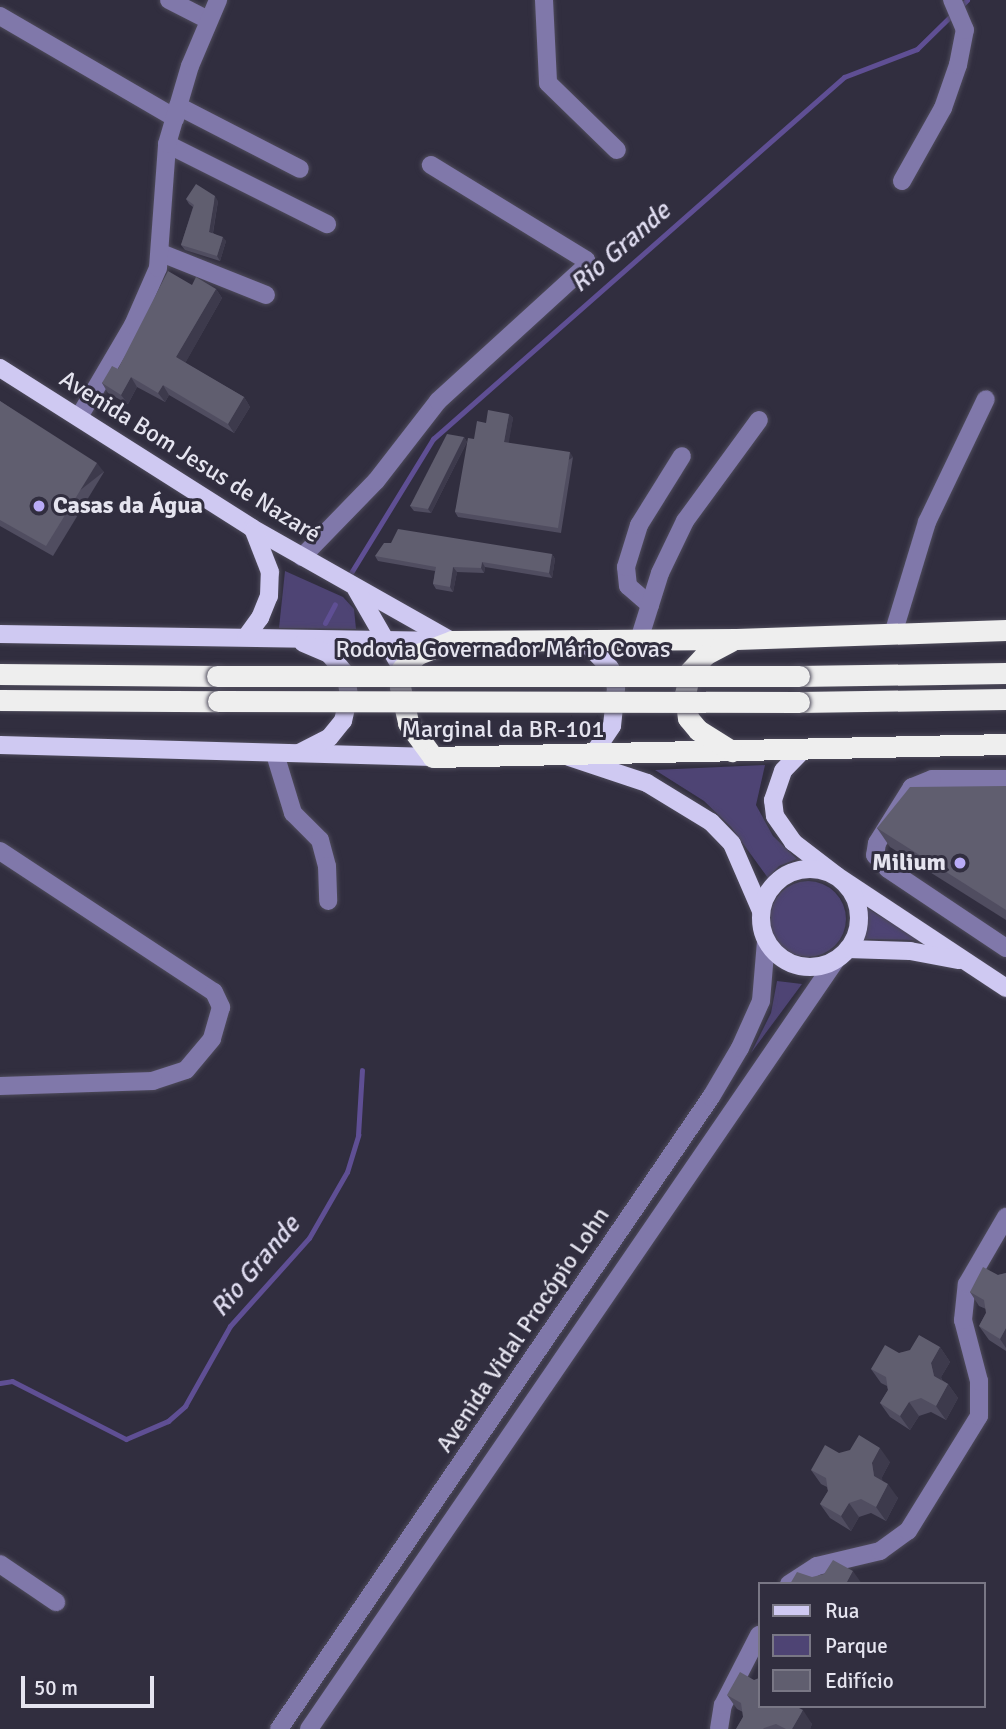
<!DOCTYPE html>
<html>
<head>
<meta charset="utf-8">
<style>
	body { margin:0 }
	#map { position:relative; width:1006px; height:1729px; overflow:hidden; background:#312e3f; font-family:Signika,sans-serif }
	div>[style] { position:absolute }
	[style*='--x'] { left:calc(var(--x)*1px); top:calc(var(--y)*1px); width:calc(var(--w)*1px); rotate:calc(var(--a)*1deg) }
	.green>* { inset:0; background:#4e4474 }
	.round { border-radius:50% }
	.stream>* { height:5px; margin:-2.5px; padding:0 2.5px; transform-origin:2.5px; border-radius:2.5px; background:#5f4f94 }
	.roads { filter:drop-shadow(0 0 2px #4e4b5b) drop-shadow(0 0 2px #4e4b5b) }
	.minor>* { height:18px; margin:-9px; padding:0 9px; transform-origin:9px; border-radius:9px; background:#8078aa }
	.major>* { height:18px; margin:-9px; padding:0 9px; transform-origin:9px; border-radius:9px; background:#cfc9f2 }
	.major>.ring { margin:-9px; padding:0; box-sizing:content-box; background:none; border:18px solid #cfc9f2; border-radius:50% }
	.highway>* { height:21px; margin:-10.5px; padding:0 10.5px; transform-origin:10.5px; border-radius:10.5px; background:#eee }
	.bridges { filter:drop-shadow(0 0 2px #4e4b5b) drop-shadow(0 0 2px #4e4b5b) }
	.highway-bridge>* { height:21px; margin:-10.5px; padding:0 10.5px; transform-origin:10.5px; border-radius:10.5px; background:#eee }
	.wall>* { inset:0; background:#504d60 }
	.shaded-wall>* { inset:0; background:#3d3a4c; transform-origin:0 0 }
	.building>* { inset:0; background:#605e6f }
	.dots>* { width:19px; height:19px; translate:-50% -50%; box-sizing:border-box; border:4px solid #312e3f; border-radius:50% }
	span { translate:-50% -50%; white-space:nowrap; text-align:center; line-height:1.15; -webkit-text-stroke:6px #312e3f; paint-order:stroke }
	.street-label { font-size:24px; color:#e5e4ef }
	.poi-label { font-size:24px; color:#e5e4ef; font-weight:700 }
	.left { translate:0 -50%; text-align:left }
	.right { translate:-100% -50%; text-align:right }
	.water-label { font-size:26px; color:#e0ddf1; font-style:italic }
	.legend { position:absolute; left:758px; top:1582px; width:228px; height:126px; box-sizing:border-box; background:#312e3f; border:2px solid #797785; margin:0; padding:9px 12px; list-style:none; font-size:21px; color:#e5e4ef }
	.legend li { display:flex; align-items:center; gap:14px; height:35px }
	.legend b { width:35px; border:2px solid #797785 }
	.scale { position:absolute; left:21px; top:1676px; width:133px; height:32px; box-sizing:border-box; border:4px solid #e5e4ef; border-top:0; padding-left:9px; font-size:21px; line-height:24px; white-space:nowrap; color:#e5e4ef; -webkit-text-stroke:5px #312e3f; paint-order:stroke }
</style>
</head>
<body>
<div id="map">
	<div class="green">
		<i style="clip-path:polygon(285px 571px,343px 597px,354px 609px,356px 629px,279px 628px)"></i>
		<i style="clip-path:polygon(765px 765px,756px 805px,773px 836px,797px 859px,779px 866px,768px 878px,731px 827px,704px 801px,655px 770px)"></i>
		<i class="round" style="left:770px;top:881px;width:76px;height:76px"></i>
		<i style="clip-path:polygon(867px 908px,919px 940px,864px 939px)"></i>
		<i style="clip-path:polygon(777px 981px,802px 984px,751px 1053px,771px 1013px)"></i>
	</div>
	<div class="stream">
		<i style="--x:349;--y:576;--w:161;--a:-58.5"></i>
		<i style="--x:433;--y:439;--w:548;--a:-41.37"></i>
		<i style="--x:844;--y:77;--w:78;--a:-21"></i>
		<i style="--x:917;--y:49;--w:70;--a:-44.4"></i>
		<i style="--x:325;--y:623;--w:21;--a:-62"></i>
		<i style="--x:0;--y:1383;--w:12;--a:-9"></i>
		<i style="--x:12;--y:1381;--w:128;--a:27"></i>
		<i style="--x:126;--y:1439;--w:46;--a:-23.2"></i>
		<i style="--x:168;--y:1421;--w:23;--a:-41"></i>
		<i style="--x:185;--y:1406;--w:92;--a:-60.6"></i>
		<i style="--x:230;--y:1326;--w:118;--a:-48.1"></i>
		<i style="--x:309;--y:1238;--w:76;--a:-60.1"></i>
		<i style="--x:347;--y:1172;--w:39;--a:-73"></i>
		<i style="--x:358;--y:1135;--w:65;--a:-86.5"></i>
	</div>
	<div class="roads">
		<div class="minor">
			<i style="--x:169;--y:0;--w:44;--a:27.1"></i>
			<i style="--x:544;--y:0;--w:83;--a:87.2"></i>
			<i style="--x:548;--y:83;--w:96;--a:44.2"></i>
			<i style="--x:0;--y:16;--w:203;--a:30.2"></i>
			<i style="--x:178;--y:106;--w:137;--a:27.3"></i>
			<i style="--x:167;--y:144;--w:179;--a:26.6"></i>
			<i style="--x:902;--y:181;--w:84;--a:-60.7"></i>
			<i style="--x:943;--y:108;--w:46;--a:-70.8"></i>
			<i style="--x:958;--y:65;--w:36;--a:-79"></i>
			<i style="--x:965;--y:30;--w:33;--a:-113"></i>
			<i style="--x:161;--y:253;--w:113;--a:21.8"></i>
			<i style="--x:79;--y:417;--w:107;--a:-59.6"></i>
			<i style="--x:133;--y:325;--w:62;--a:-66.3"></i>
			<i style="--x:158;--y:268;--w:124;--a:-85.8"></i>
			<i style="--x:167;--y:144;--w:81;--a:-73.6"></i>
			<i style="--x:190;--y:66;--w:72;--a:-67"></i>
			<i style="--x:302;--y:557;--w:106;--a:-45.8"></i>
			<i style="--x:376;--y:481;--w:101;--a:-52.2"></i>
			<i style="--x:438;--y:401;--w:202;--a:-42.4"></i>
			<i style="--x:587;--y:265;--w:5;--a:-101"></i>
			<i style="--x:586;--y:260;--w:182;--a:-148.5"></i>
			<i style="--x:650;--y:605;--w:29;--a:-139"></i>
			<i style="--x:628;--y:586;--w:19;--a:-96"></i>
			<i style="--x:626;--y:567;--w:44;--a:-72.8"></i>
			<i style="--x:639;--y:525;--w:81;--a:-58.1"></i>
			<i style="--x:893;--y:634;--w:117;--a:-73.1"></i>
			<i style="--x:927;--y:522;--w:136;--a:-64.4"></i>
			<i style="--x:639;--y:640;--w:70;--a:-72.6"></i>
			<i style="--x:660;--y:573;--w:58;--a:-64.3"></i>
			<i style="--x:685;--y:521;--w:125;--a:-53.8"></i>
			<i style="--x:275;--y:754;--w:62;--a:73"></i>
			<i style="--x:293;--y:813;--w:38;--a:45"></i>
			<i style="--x:320;--y:840;--w:27;--a:75"></i>
			<i style="--x:327;--y:866;--w:35;--a:88"></i>
			<i style="--x:1006;--y:779;--w:74;--a:180"></i>
			<i style="--x:932;--y:779;--w:22;--a:158"></i>
			<i style="--x:912;--y:787;--w:66;--a:122"></i>
			<i style="--x:877;--y:843;--w:12;--a:99"></i>
			<i style="--x:875;--y:855;--w:19;--a:47"></i>
			<i style="--x:888;--y:869;--w:142;--a:33.8"></i>
			<i style="--x:0;--y:851;--w:256;--a:33.4"></i>
			<i style="--x:214;--y:992;--w:17;--a:65"></i>
			<i style="--x:221;--y:1007;--w:33;--a:106"></i>
			<i style="--x:212;--y:1039;--w:40;--a:130"></i>
			<i style="--x:186;--y:1070;--w:35;--a:162"></i>
			<i style="--x:153;--y:1081;--w:153;--a:178.1"></i>
			<i style="--x:0;--y:1564;--w:68;--a:34.2"></i>
			<i style="--x:789;--y:1584;--w:33;--a:-33"></i>
			<i style="--x:817;--y:1566;--w:65;--a:-13.4"></i>
			<i style="--x:880;--y:1551;--w:34;--a:-36"></i>
			<i style="--x:908;--y:1531;--w:135;--a:-58.3"></i>
			<i style="--x:979;--y:1416;--w:35;--a:-90"></i>
			<i style="--x:979;--y:1381;--w:63;--a:-104.7"></i>
			<i style="--x:963;--y:1320;--w:36;--a:-84"></i>
			<i style="--x:967;--y:1284;--w:78;--a:-59.8"></i>
			<i style="--x:279;--y:1729;--w:766;--a:-55.65"></i>
			<i style="--x:711;--y:1097;--w:57;--a:-59.4"></i>
			<i style="--x:740;--y:1048;--w:51;--a:-65.9"></i>
			<i style="--x:761;--y:1001;--w:59;--a:-85.2"></i>
			<i style="--x:309;--y:1729;--w:932;--a:-55.58"></i>
			<i style="--x:719;--y:1729;--w:24;--a:-81"></i>
			<i style="--x:723;--y:1705;--w:79;--a:-62.8"></i>
		</div>
		<div class="major">
			<i style="--x:0;--y:368;--w:299;--a:32.4"></i>
			<i style="--x:252;--y:528;--w:230;--a:29.5"></i>
			<i style="--x:356;--y:589;--w:92;--a:60.1"></i>
			<i style="--x:0;--y:634;--w:448;--a:0.9"></i>
			<i style="--x:246;--y:637;--w:24;--a:-54"></i>
			<i style="--x:260;--y:618;--w:24;--a:-68"></i>
			<i style="--x:269;--y:596;--w:24;--a:-88"></i>
			<i style="--x:270;--y:572;--w:44;--a:-111.3"></i>
			<i style="--x:583;--y:640;--w:39;--a:46"></i>
			<i style="--x:610;--y:668;--w:21;--a:73"></i>
			<i style="--x:616;--y:688;--w:38;--a:96"></i>
			<i style="--x:612;--y:726;--w:37;--a:124"></i>
			<i style="--x:0;--y:745;--w:433;--a:1.6"></i>
			<i style="--x:804;--y:749;--w:30;--a:134"></i>
			<i style="--x:783;--y:771;--w:31;--a:109"></i>
			<i style="--x:773;--y:800;--w:16;--a:83"></i>
			<i style="--x:775;--y:816;--w:32;--a:55"></i>
			<i style="--x:793;--y:842;--w:56;--a:37.7"></i>
			<i style="--x:837;--y:876;--w:203;--a:33.5"></i>
			<i style="--x:299;--y:753;--w:34;--a:-27"></i>
			<i style="--x:329;--y:738;--w:22;--a:-51"></i>
			<i style="--x:343;--y:721;--w:27;--a:-77"></i>
			<i style="--x:349;--y:695;--w:22;--a:-100"></i>
			<i style="--x:345;--y:673;--w:25;--a:-130"></i>
			<i style="--x:329;--y:654;--w:28;--a:-157"></i>
			<i style="--x:569;--y:757;--w:82;--a:18.4"></i>
			<i style="--x:647;--y:783;--w:75;--a:31.4"></i>
			<i style="--x:711;--y:822;--w:30;--a:46"></i>
			<i style="--x:732;--y:844;--w:73;--a:66.6"></i>
			<i class="ring" style="left:761px;top:869px;width:80px;height:80px"></i>
			<i style="--x:848;--y:949;--w:62;--a:1.8"></i>
			<i style="--x:910;--y:951;--w:50;--a:10.4"></i>
		</div>
		<div class="highway">
			<i style="--x:1006;--y:630;--w:270;--a:178.1"></i>
			<i style="--x:736;--y:639;--w:284;--a:179.6"></i>
			<i style="--x:452;--y:641;--w:36;--a:159"></i>
			<i style="--x:418;--y:654;--w:22;--a:137"></i>
			<i style="--x:402;--y:669;--w:18;--a:96"></i>
			<i style="--x:400;--y:687;--w:37;--a:77"></i>
			<i style="--x:408;--y:723;--w:42;--a:53.7"></i>
			<i style="--x:433;--y:757;--w:573;--a:-1.3"></i>
			<i style="--x:731;--y:641;--w:30;--a:152"></i>
			<i style="--x:705;--y:655;--w:22;--a:133"></i>
			<i style="--x:690;--y:671;--w:24;--a:102"></i>
			<i style="--x:685;--y:694;--w:24;--a:83"></i>
			<i style="--x:688;--y:718;--w:16;--a:50"></i>
			<i style="--x:698;--y:730;--w:40;--a:32"></i>
			<i style="--x:0;--y:674;--w:217;--a:0.5"></i>
			<i style="--x:799;--y:676;--w:207;--a:-0.8"></i>
			<i style="--x:0;--y:700;--w:218;--a:0.3"></i>
			<i style="--x:799;--y:702;--w:207;--a:-0.8"></i>
		</div>
	</div>
	<div class="bridges">
		<div class="highway-bridge">
			<i style="--x:217;--y:676;--w:582;--a:0"></i>
			<i style="--x:218;--y:701;--w:581;--a:0.1"></i>
		</div>
	</div>
	<div class="wall">
		<i style="clip-path:polygon(186px 199px,218px 201px,213px 233px,226px 241px,220px 261px,185px 250px,181px 245px,193px 207px,189px 204px)"></i>
		<i style="clip-path:polygon(192px 285px,216px 289px,222px 298px,185px 363px,244px 397px,250px 407px,234px 433px,169px 395px,165px 402px,137px 387px,128px 404px,108px 393px,102px 383px,118px 369px)"></i>
		<i style="clip-path:polygon(0 401px,104px 472px,53px 556px,0 526px)"></i>
		<i style="clip-path:polygon(509px 414px,513px 418px,508px 443px,573px 457px,561px 533px,458px 517px,455px 512px,474px 439px,486px 423px)"></i>
		<i style="clip-path:polygon(464px 437px,467px 442px,431px 513px,414px 511px,410px 506px)"></i>
		<i style="clip-path:polygon(552px 554px,555px 559px,552px 578px,485px 567px,484px 573px,457px 572px,453px 592px,436px 589px,433px 584px,435px 571px,378px 561px,375px 556px)"></i>
		<i style="clip-path:polygon(1006px 786px,1006px 920px,890px 847px,877px 828px)"></i>
		<i style="clip-path:polygon(1006px 1273px,1006px 1351px,989px 1340px,979px 1326px,986px 1313px,986px 1309px,979px 1306px,970px 1292px,998px 1275px)"></i>
		<i style="clip-path:polygon(940px 1347px,950px 1362px,941px 1377px,942px 1380px,948px 1384px,958px 1398px,946px 1420px,931px 1412px,919px 1416px,910px 1430px,890px 1417px,880px 1403px,888px 1390px,887px 1386px,881px 1383px,871px 1369px,899px 1353px)"></i>
		<i style="clip-path:polygon(890px 1462px,882px 1477px,882px 1481px,898px 1498px,886px 1521px,871px 1513px,859px 1517px,851px 1531px,830px 1518px,820px 1504px,828px 1491px,827px 1487px,821px 1484px,811px 1470px)"></i>
		<i style="clip-path:polygon(727px 1695px,759px 1706px,796px 1706px,812px 1724px,810px 1729px,736px 1729px,743px 1717px,743px 1712px,737px 1709px)"></i>
	</div>
	<div class="shaded-wall">
		<i style="clip-path:polygon(215px 196px,218px 201px,212px 237px,209px 232px)"></i>
		<i style="clip-path:polygon(223px 237px,226px 241px,220px 261px,217px 256px)"></i>
		<i style="clip-path:polygon(216px 289px,222px 298px,183px 367px,176px 357px)"></i>
		<i style="clip-path:polygon(131px 377px,137px 387px,128px 404px,121px 395px)"></i>
		<i style="clip-path:polygon(163px 385px,169px 395px,165px 402px,158px 393px)"></i>
		<i style="clip-path:polygon(244px 397px,250px 407px,234px 433px,228px 424px)"></i>
		<i style="clip-path:polygon(509px 414px,513px 418px,508px 447px,504px 442px)"></i>
		<i style="clip-path:polygon(464px 437px,467px 442px,431px 513px,428px 509px)"></i>
		<i style="left:570px;top:452px;width:6px;height:77px;rotate:59deg"></i>
		<i style="left:97px;top:463px;width:11px;height:97px;rotate:52deg"></i>
		<i style="clip-path:polygon(552px 554px,555px 559px,552px 578px,549px 573px)"></i>
		<i style="clip-path:polygon(482px 562px,485px 567px,484px 573px,481px 568px)"></i>
		<i style="clip-path:polygon(453px 567px,457px 572px,453px 592px,450px 587px)"></i>
		<i style="clip-path:polygon(1006px 1328px,1006px 1348px,1000px 1339px)"></i>
		<i style="clip-path:polygon(940px 1347px,950px 1362px,941px 1377px,944px 1390px,934px 1376px,931px 1363px)"></i>
		<i style="clip-path:polygon(948px 1384px,958px 1398px,946px 1420px,936px 1406px)"></i>
		<i style="clip-path:polygon(909px 1402px,919px 1416px,910px 1430px,900px 1416px)"></i>
		<i style="clip-path:polygon(880px 1448px,890px 1462px,882px 1477px,884px 1491px,874px 1476px,872px 1463px)"></i>
		<i style="clip-path:polygon(888px 1484px,898px 1498px,886px 1521px,876px 1507px)"></i>
		<i style="clip-path:polygon(849px 1503px,859px 1517px,851px 1531px,841px 1516px)"></i>
		<i style="clip-path:polygon(853px 1571px,862px 1584px,846px 1584px)"></i>
		<i style="clip-path:polygon(803px 1710px,812px 1724px,810px 1729px,792px 1729px)"></i>
	</div>
	<div class="building">
		<i style="clip-path:polygon(196px 184px,215px 196px,209px 232px,223px 237px,217px 256px,181px 245px,194px 205px,186px 199px)"></i>
		<i style="clip-path:polygon(168px 271px,192px 285px,196px 277px,216px 289px,176px 357px,244px 397px,228px 424px,163px 385px,158px 393px,131px 377px,121px 395px,102px 383px,112px 366px,118px 369px)"></i>
		<i style="clip-path:polygon(0 401px,97px 463px,46px 546px,0 520px)"></i>
		<i style="clip-path:polygon(488px 410px,509px 414px,504px 442px,570px 452px,558px 528px,455px 512px,468px 438px,474px 439px,477px 421px,486px 423px)"></i>
		<i style="clip-path:polygon(447px 434px,464px 437px,428px 509px,410px 506px)"></i>
		<i style="clip-path:polygon(398px 529px,552px 554px,549px 573px,482px 562px,481px 568px,453px 567px,450px 587px,433px 584px,436px 567px,375px 556px,384px 543px,391px 543px)"></i>
		<i style="clip-path:polygon(1006px 786px,1006px 910px,877px 828px,910px 787px)"></i>
		<i style="clip-path:polygon(983px 1267px,998px 1275px,1006px 1273px,1006px 1328px,1000px 1339px,979px 1326px,986px 1313px,984px 1300px,970px 1292px)"></i>
		<i style="clip-path:polygon(919px 1335px,940px 1347px,931px 1363px,934px 1376px,948px 1384px,936px 1406px,921px 1398px,909px 1402px,900px 1416px,880px 1403px,888px 1390px,886px 1377px,871px 1369px,885px 1345px,899px 1353px,910px 1350px)"></i>
		<i style="clip-path:polygon(859px 1435px,880px 1448px,872px 1463px,874px 1476px,888px 1484px,876px 1507px,861px 1499px,849px 1503px,841px 1516px,820px 1504px,828px 1491px,826px 1478px,811px 1470px,825px 1445px,839px 1453px,850px 1450px)"></i>
		<i style="clip-path:polygon(833px 1560px,853px 1571px,846px 1584px,790px 1584px,797px 1572px,812px 1577px,824px 1574px)"></i>
		<i style="clip-path:polygon(740px 1672px,754px 1680px,759px 1678px,759px 1706px,795px 1706px,803px 1710px,792px 1729px,786px 1729px,776px 1724px,764px 1728px,763px 1729px,736px 1729px,743px 1717px,741px 1703px,727px 1695px)"></i>
	</div>
	<div class="dots">
		<i style="left:39px;top:506px;background:#b9abf7"></i>
		<i style="left:960px;top:863px;background:#b9abf7"></i>
	</div>
	<div class="street-label">
		<span style="left:190px;top:457px;rotate:32deg">Avenida Bom Jesus de Nazaré</span>
		<span style="left:503px;top:650px">Rodovia Governador Mário Covas</span>
		<span style="left:503px;top:730px">Marginal da BR-101</span>
		<span style="left:523px;top:1330px;rotate:-56deg">Avenida Vidal Procópio Lohn</span>
	</div>
	<div class="poi-label">
		<span class="left" style="left:53px;top:506px">Casas da Água</span>
		<span class="right" style="left:946px;top:863px">Milium</span>
	</div>
	<div class="water-label">
		<span style="left:621px;top:248px;rotate:-41deg">Rio Grande</span>
		<span style="left:256px;top:1267px;rotate:-50deg">Rio Grande</span>
	</div>
	<ul class="legend">
	<li><b style="height:9px;background:#cfc9f2"></b>Rua</li>
	<li><b style="height:19px;background:#4e4474"></b>Parque</li>
	<li><b style="height:19px;background:#605e6f"></b>Edifício</li>
	</ul>
	<div class="scale">50 m</div>
</div>
</body>
</html>
